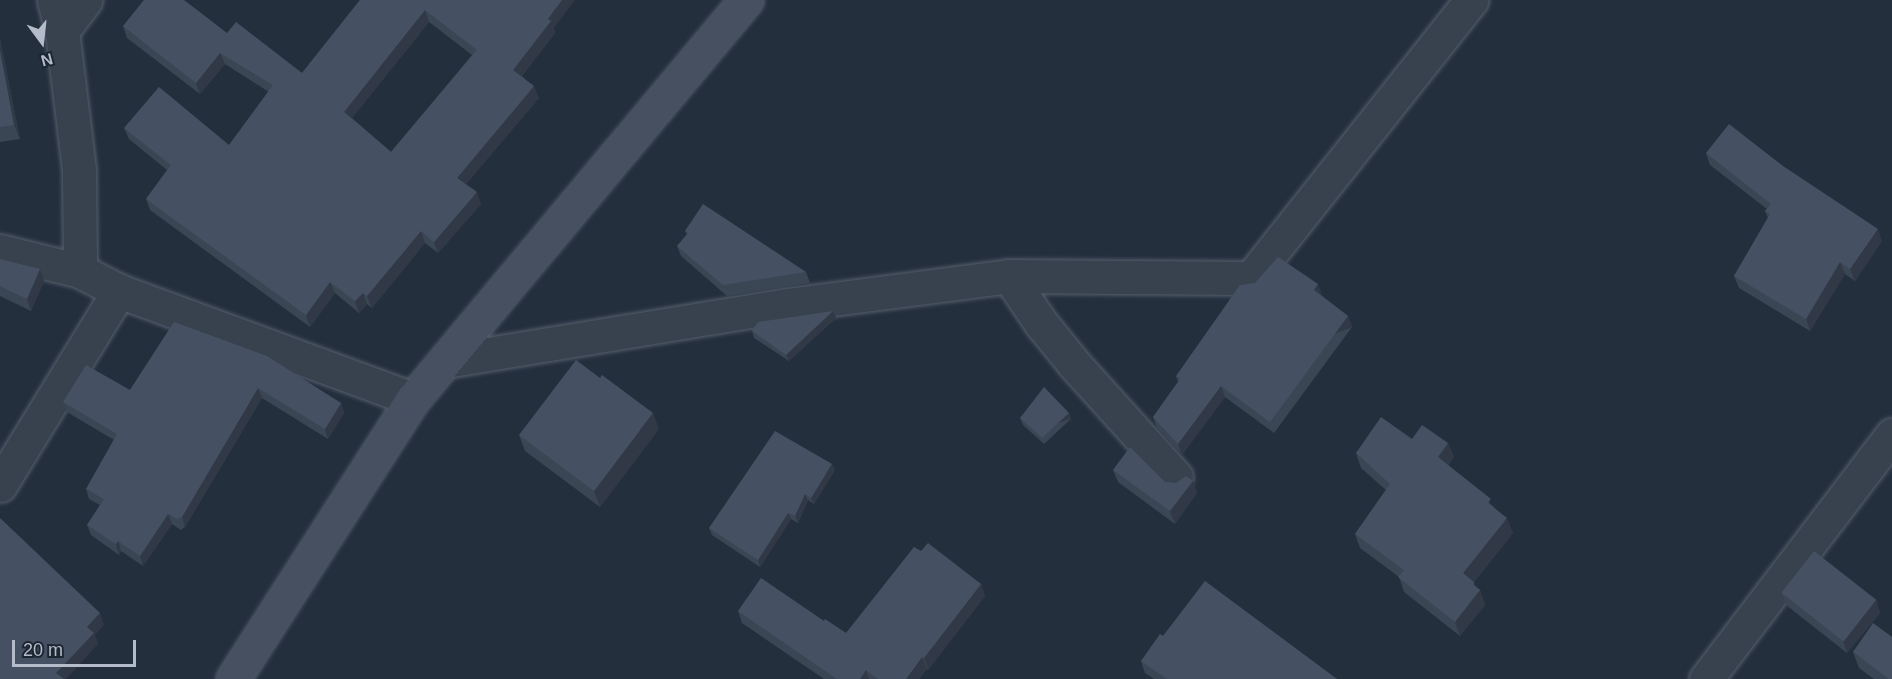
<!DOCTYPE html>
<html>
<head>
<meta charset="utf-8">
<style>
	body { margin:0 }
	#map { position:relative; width:1892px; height:679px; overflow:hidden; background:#242f3e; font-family:Arial,sans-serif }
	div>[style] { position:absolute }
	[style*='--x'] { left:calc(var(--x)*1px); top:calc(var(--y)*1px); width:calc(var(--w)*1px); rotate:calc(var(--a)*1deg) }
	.roads { filter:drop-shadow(0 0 2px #565f6c) drop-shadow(0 0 2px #565f6c) }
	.minor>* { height:33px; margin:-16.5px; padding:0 16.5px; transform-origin:16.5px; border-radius:16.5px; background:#38414e }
	.secondary>* { height:33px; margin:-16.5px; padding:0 16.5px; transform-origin:16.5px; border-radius:16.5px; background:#465061 }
	.wall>* { inset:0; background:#3b4654 }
	.shaded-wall>* { inset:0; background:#303945; transform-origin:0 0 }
	.building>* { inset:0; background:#455162; transform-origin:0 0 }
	span { translate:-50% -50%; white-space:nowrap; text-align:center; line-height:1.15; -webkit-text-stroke:6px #1d2633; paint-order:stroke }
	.north { position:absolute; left:12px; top:12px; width:60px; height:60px; -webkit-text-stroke:4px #1d2633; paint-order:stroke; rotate:165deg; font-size:16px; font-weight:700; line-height:24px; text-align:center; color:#b4bcc9 }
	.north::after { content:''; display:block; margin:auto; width:21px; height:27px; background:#b4bcc9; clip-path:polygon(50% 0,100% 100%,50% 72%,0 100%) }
	.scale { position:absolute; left:12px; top:640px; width:124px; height:27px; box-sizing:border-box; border:3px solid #b4bcc9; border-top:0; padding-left:8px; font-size:18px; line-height:21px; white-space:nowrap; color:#b4bcc9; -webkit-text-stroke:4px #1d2633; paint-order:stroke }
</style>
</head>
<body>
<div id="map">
	<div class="roads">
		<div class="minor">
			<i style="--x:54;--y:0;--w:32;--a:76"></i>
			<i style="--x:62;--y:31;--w:140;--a:83"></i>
			<i style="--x:79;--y:170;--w:101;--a:89.4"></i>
			<i style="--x:62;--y:31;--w:39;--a:-53"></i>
			<i style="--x:0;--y:251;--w:82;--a:14"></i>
			<i style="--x:80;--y:271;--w:44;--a:27.1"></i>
			<i style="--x:119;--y:291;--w:313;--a:20.2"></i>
			<i style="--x:1009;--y:276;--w:55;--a:56"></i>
			<i style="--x:1040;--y:322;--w:54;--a:51"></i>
			<i style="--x:1074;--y:364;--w:152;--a:47.9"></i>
			<i style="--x:445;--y:361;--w:347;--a:-9.3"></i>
			<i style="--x:787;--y:305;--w:224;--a:-7.4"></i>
			<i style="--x:1009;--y:276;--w:242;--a:0.5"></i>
			<i style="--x:1251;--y:278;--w:355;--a:-51.6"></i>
			<i style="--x:0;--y:485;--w:228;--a:-58.5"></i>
			<i style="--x:1706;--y:679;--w:307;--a:-52.7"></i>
		</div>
		<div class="secondary">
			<i style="--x:233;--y:679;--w:333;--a:-57.3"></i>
			<i style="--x:413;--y:399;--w:520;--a:-50.15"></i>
		</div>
	</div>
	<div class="wall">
		<i style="clip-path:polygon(evenodd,360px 0,554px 28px,555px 33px,522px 76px,539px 98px,466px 184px,481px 204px,438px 253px,425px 243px,372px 308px,367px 304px,359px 313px,335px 293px,310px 327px,150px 210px,146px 199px,167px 170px,129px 139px,124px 128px,229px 145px,269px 92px,225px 64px,200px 94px,127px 38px,123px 26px,227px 33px,302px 73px,360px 0,429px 22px,472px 55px,391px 152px,352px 118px,429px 22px)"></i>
		<i style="clip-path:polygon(0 38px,20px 139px,0 142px)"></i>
		<i style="clip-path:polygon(1706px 153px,1882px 241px,1855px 281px,1845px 274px,1810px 331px,1739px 288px,1734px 276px,1768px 218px,1765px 211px,1767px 209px,1710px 165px)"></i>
		<i style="clip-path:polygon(685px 231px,806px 272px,810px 283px,727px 296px,681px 256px,677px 246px,687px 235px)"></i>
		<i style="clip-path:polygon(0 259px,40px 269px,44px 281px,31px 311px,0 296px)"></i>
		<i style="clip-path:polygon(1322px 295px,1322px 296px,1348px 316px,1352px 327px,1274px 433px,1225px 397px,1182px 455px,1157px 428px,1153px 417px,1178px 382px,1176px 376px)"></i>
		<i style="clip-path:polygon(836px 318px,789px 361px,754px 338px,752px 331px)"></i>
		<i style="clip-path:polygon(174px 322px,341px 403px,344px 413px,328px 439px,262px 398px,185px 527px,181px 530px,172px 524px,143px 566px,121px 551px,119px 555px,91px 535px,87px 525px,100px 505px,89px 499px,86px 489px,114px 440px,67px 412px,63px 402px,130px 390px)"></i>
		<i style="clip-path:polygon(1069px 413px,1071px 419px,1044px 444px,1023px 425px,1020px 418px)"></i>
		<i style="clip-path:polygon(659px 429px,600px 507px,525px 451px,519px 435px)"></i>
		<i style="clip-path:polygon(1448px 443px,1454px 457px,1448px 465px,1494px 507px,1513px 533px,1474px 582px,1476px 587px,1480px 590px,1485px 605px,1460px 636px,1404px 592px,1399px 577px,1360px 548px,1355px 534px,1386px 490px,1361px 468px,1356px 453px)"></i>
		<i style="clip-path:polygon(835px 470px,814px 504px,808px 500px,798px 523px,791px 519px,760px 567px,712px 535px,709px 528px)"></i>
		<i style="clip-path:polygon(1113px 470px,1165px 482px,1176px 483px,1193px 481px,1197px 493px,1175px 524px,1118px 482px)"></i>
		<i style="clip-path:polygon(921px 551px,981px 584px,985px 596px,928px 670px,927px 669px,919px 679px,824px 679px,742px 623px,738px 611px,824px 621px,846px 633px)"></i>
		<i style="clip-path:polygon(1782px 593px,1876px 600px,1880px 613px,1847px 653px,1786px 605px)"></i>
		<i style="clip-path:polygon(1163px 636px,1337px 679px,1154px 679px,1145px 673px,1141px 661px)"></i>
		<i style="clip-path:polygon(1853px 652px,1892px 679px,1874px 679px,1859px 668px)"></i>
	</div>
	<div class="shaded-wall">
		<i style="clip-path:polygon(562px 0,575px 0,554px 28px,555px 33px,517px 82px,513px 70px,548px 19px)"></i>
		<i style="clip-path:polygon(425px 10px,429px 22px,348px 123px,344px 112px)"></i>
		<i style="clip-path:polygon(0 38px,20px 139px,14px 125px,0 51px)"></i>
		<i style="clip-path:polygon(220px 53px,225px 64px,200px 94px,196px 83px)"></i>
		<i style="clip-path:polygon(534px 86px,539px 98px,462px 189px,457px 178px)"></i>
		<i style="clip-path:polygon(477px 192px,481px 204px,438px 253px,434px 242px)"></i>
		<i style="clip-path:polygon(1878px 229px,1882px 241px,1855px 281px,1850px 269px)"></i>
		<i style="clip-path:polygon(421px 231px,425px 243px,372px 308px,367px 296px)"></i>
		<i style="clip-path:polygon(1840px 262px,1845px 274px,1810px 331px,1806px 319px)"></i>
		<i style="clip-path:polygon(40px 269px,44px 281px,31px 311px,27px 299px)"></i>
		<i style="clip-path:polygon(330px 282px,335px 293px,310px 327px,306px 315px)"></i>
		<i style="clip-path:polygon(1318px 284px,1322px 295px,1318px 301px,1314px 290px)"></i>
		<i style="clip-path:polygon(363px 293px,367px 304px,359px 313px,355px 301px)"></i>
		<i style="clip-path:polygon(833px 311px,836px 318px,789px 361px,786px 355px)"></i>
		<i style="left:1348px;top:316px;width:12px;height:132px;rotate:70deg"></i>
		<i style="clip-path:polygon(1221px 386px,1225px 397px,1182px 455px,1178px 444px)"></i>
		<i style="clip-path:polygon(258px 388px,262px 398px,185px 527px,182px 517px)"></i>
		<i style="clip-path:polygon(341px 403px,344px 413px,328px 439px,325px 429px)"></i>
		<i style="clip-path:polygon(653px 413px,659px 429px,600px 507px,594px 491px)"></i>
		<i style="left:1069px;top:413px;width:6px;height:37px;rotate:72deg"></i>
		<i style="clip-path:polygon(1448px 443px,1454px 457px,1444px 472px,1438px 457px)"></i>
		<i style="clip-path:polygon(832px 464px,835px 470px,814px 504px,811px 498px)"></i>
		<i style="clip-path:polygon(1193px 481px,1197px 493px,1175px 524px,1170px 511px)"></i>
		<i style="clip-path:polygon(805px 494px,808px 500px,798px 523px,795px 516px)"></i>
		<i style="clip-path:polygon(788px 513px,791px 519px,760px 567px,758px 560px)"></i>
		<i style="clip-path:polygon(168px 514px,172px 524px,143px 566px,140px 556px)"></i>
		<i style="clip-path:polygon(1507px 518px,1513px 533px,1469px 588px,1463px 573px)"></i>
		<i style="clip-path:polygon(118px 541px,121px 551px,119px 555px,116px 544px)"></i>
		<i style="clip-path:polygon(1474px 582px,1478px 593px,1480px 590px,1485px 605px,1460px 636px,1455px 622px)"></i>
		<i style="clip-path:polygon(981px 584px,985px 596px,928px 670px,924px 658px)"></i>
		<i style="clip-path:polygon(1876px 600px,1880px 613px,1847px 653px,1843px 641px)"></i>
		<i style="clip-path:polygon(100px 613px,104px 625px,95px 635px,98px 644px,66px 679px,58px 679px,56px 673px,87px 627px)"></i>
		<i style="clip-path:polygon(922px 657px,927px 669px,919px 679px,906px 679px)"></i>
		<i style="clip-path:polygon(866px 670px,869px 679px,860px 679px)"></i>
	</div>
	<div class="building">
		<i style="clip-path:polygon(evenodd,144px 0,184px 0,227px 33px,236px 22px,302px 73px,360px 0,562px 0,548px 19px,551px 21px,513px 70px,534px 86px,457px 178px,477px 192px,434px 242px,421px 231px,367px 296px,363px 293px,355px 301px,330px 282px,306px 315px,146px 199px,171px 165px,124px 128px,159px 87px,229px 145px,273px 85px,220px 53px,196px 83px,123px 26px,144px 0,425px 10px,477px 50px,391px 152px,344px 112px,425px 10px)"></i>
		<i style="clip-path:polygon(0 51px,14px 125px,0 127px)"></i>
		<i style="clip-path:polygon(1729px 124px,1783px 166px,1878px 229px,1850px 269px,1840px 262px,1806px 319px,1734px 276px,1770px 214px,1765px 211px,1771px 204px,1706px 153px)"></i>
		<i style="clip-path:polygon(703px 204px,806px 272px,723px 285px,677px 246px,688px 233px,685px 231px)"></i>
		<i style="clip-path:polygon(1278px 257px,1318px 284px,1314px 290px,1348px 316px,1270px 422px,1221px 386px,1178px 444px,1153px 417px,1180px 379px,1176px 376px,1240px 285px,1255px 283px)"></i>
		<i style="clip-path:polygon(0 259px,40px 269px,27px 299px,0 286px)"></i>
		<i style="clip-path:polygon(833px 311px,786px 355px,752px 331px,758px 322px)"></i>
		<i style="clip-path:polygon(174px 322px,267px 356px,341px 403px,325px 429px,258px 388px,182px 517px,177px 519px,168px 514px,140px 556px,118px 541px,116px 544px,87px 525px,104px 499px,86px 489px,117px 434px,63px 402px,86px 365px,130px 390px)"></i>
		<i style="clip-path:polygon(576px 360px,600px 378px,602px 375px,653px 413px,594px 491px,519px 435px)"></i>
		<i style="clip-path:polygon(1044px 387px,1069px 413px,1042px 438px,1020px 418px)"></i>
		<i style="clip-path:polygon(1381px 417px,1412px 439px,1422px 425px,1448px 443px,1438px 457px,1491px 499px,1488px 503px,1507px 518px,1463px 573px,1474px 582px,1473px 584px,1480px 590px,1455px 622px,1398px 577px,1404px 570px,1355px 534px,1390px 484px,1356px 453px)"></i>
		<i style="clip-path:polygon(775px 431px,832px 464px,811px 498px,805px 494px,795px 516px,788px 513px,758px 560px,709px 528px)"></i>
		<i style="clip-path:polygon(1130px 447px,1165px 482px,1176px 483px,1186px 476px,1193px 481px,1170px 511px,1113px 470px)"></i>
		<i style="clip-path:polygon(0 518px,100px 613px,87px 627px,94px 633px,56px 673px,64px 679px,0 679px)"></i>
		<i style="clip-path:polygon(928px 543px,981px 584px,924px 658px,922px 657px,906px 679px,878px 679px,866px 670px,860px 679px,837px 679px,738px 611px,761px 578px,824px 621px,825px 619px,846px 633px,914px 547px,921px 551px)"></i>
		<i style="left:1814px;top:551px;width:79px;height:53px;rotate:38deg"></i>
		<i style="clip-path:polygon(1205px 581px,1337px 679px,1167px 679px,1141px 661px,1160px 634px,1163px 636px)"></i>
		<i style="clip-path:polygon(1873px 623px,1892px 637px,1892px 679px,1889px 679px,1853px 652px)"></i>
	</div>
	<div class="north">N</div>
	<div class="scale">20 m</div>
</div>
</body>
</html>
